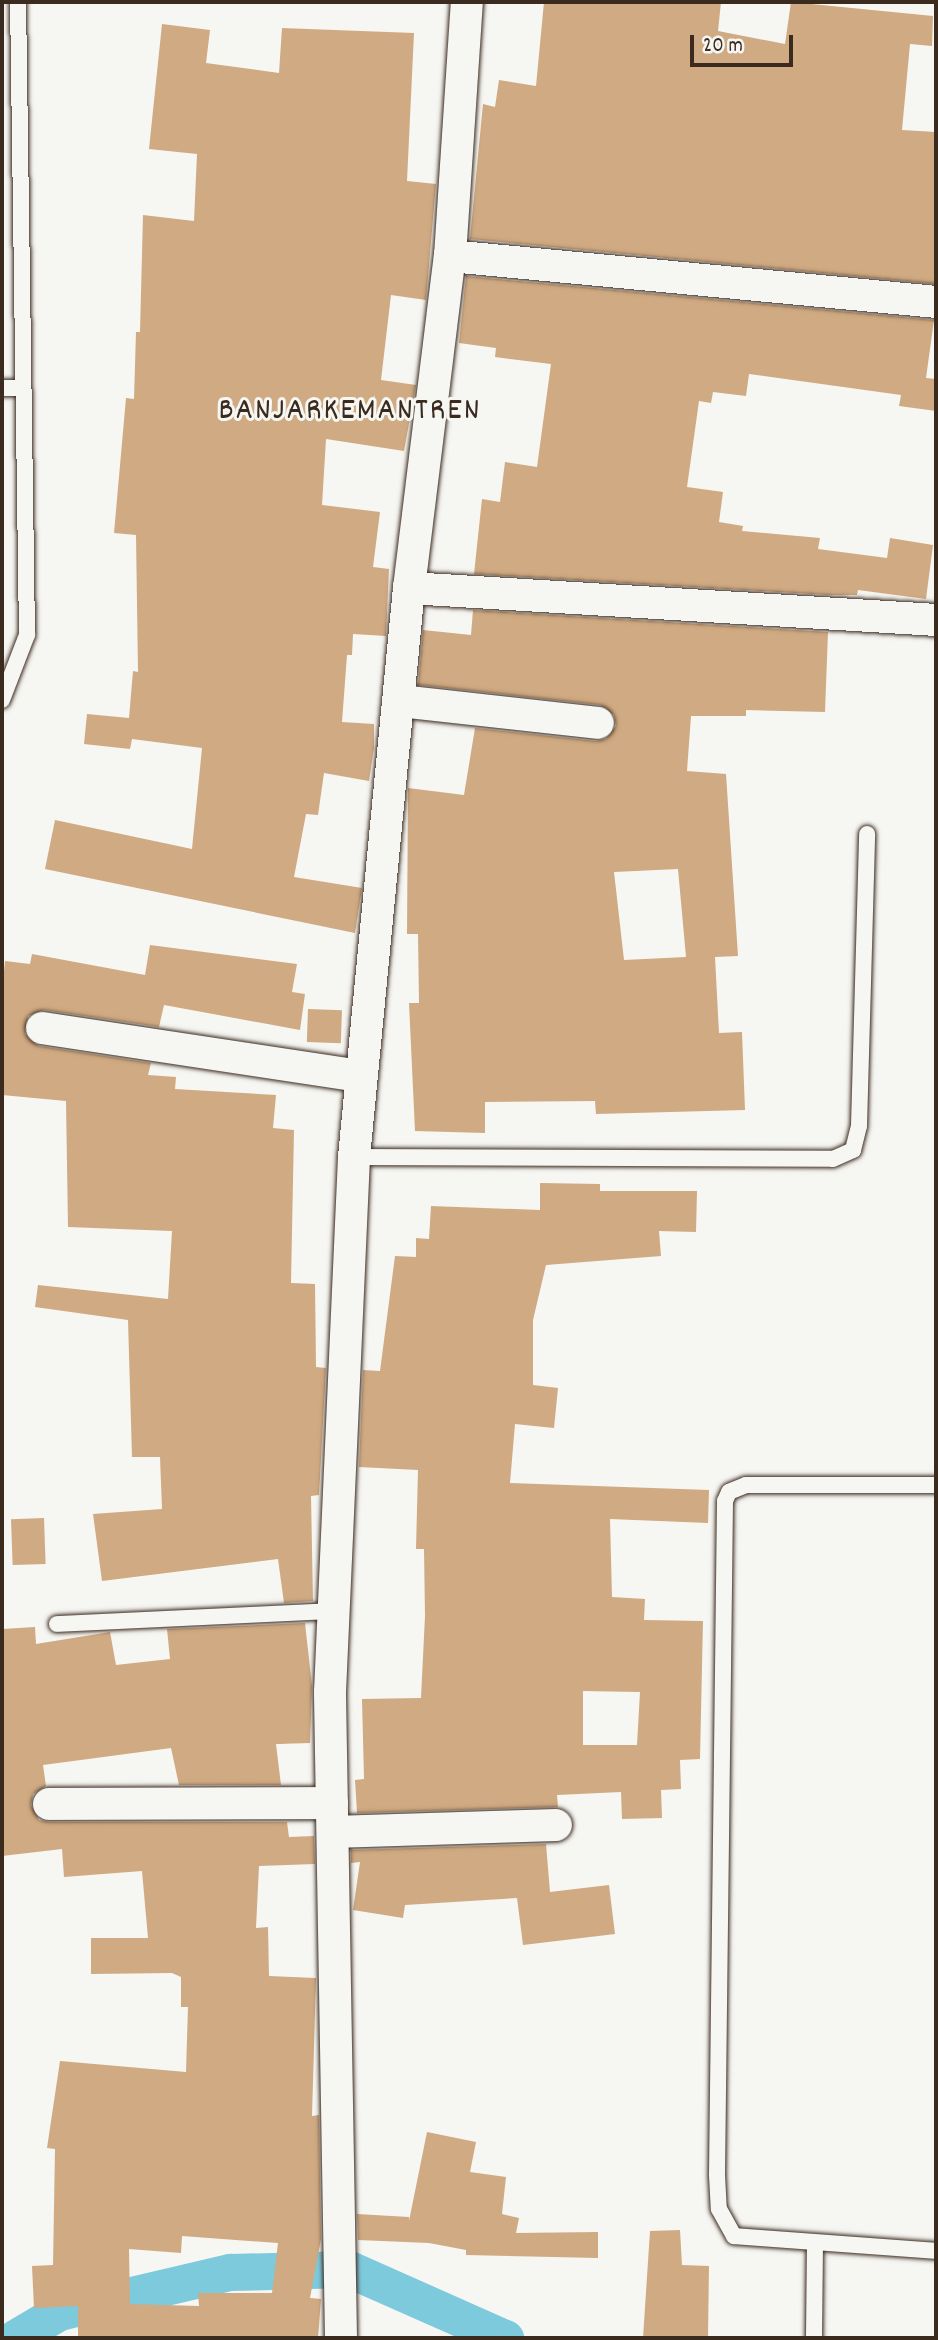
<!DOCTYPE html>
<html>
<head>
<meta charset="utf-8">
<style>
	body { margin:0 }
	#map { position:relative; width:938px; height:2340px; overflow:hidden; background:#f6f6f2; font-family:Dekko,sans-serif }
	div>[style] { position:absolute }
	[style*='--x'] { left:calc(var(--x)*1px); top:calc(var(--y)*1px); width:calc(var(--w)*1px); rotate:calc(var(--a)*1deg) }
	.canal>* { height:37px; margin:-18.5px; padding:0 18.5px; transform-origin:18.5px; border-radius:18.5px; background:#7ecadd }
	.building>* { inset:0; background:#d0aa82; transform-origin:0 0 }
	.roads { filter:drop-shadow(0 0 2px #3b2a1e) drop-shadow(0 0 2px #3b2a1e) }
	.lane>* { height:16px; margin:-8px; padding:0 8px; transform-origin:8px; border-radius:8px; background:#f6f6f2 }
	.street>* { height:32px; margin:-16px; padding:0 16px; transform-origin:16px; border-radius:16px; background:#f6f6f2 }
	span { translate:-50% -50%; white-space:nowrap; text-align:center; line-height:1.15; -webkit-text-stroke:6px #f6f6f2; paint-order:stroke }
	.quarter-label { font-size:32px; color:#3b2a1e; letter-spacing:2px }
	.frame { position:absolute; inset:0; border:4px solid #3b2a1e; pointer-events:none }
	.scale { position:absolute; left:690px; top:35px; width:103px; height:32px; box-sizing:border-box; border:4px solid #3b2a1e; border-top:0; padding-left:9px; font-size:21px; line-height:24px; white-space:nowrap; color:#3b2a1e; -webkit-text-stroke:5px #f6f6f2; paint-order:stroke }
</style>
</head>
<body>
<div id="map">
	<div class="canal">
		<i style="--x:15;--y:2338;--w:51;--a:-30.6"></i>
		<i style="--x:59;--y:2312;--w:176;--a:-13.2"></i>
		<i style="--x:230;--y:2272;--w:119;--a:-1.4"></i>
		<i style="--x:349;--y:2269;--w:171;--a:23.9"></i>
	</div>
	<div class="building">
		<i style="clip-path:polygon(544px 2px,721px 2px,718px 31px,785px 44px,791px 2px,933px 16px,932px 46px,910px 44px,902px 130px,936px 132px,936px 284px,470px 239px,483px 104px,495px 107px,499px 80px,536px 86px)"></i>
		<i style="clip-path:polygon(162px 24px,210px 30px,206px 63px,279px 73px,282px 28px,414px 33px,407px 181px,436px 184px,426px 300px,391px 295px,381px 380px,416px 385px,404px 451px,326px 439px,322px 505px,380px 512px,373px 567px,389px 569px,386px 636px,353px 634px,352px 655px,347px 655px,342px 722px,374px 724px,374px 748px,369px 781px,324px 773px,318px 815px,306px 814px,294px 877px,362px 888px,355px 933px,45px 869px,55px 820px,192px 849px,202px 748px,132px 739px,130px 749px,84px 744px,87px 714px,129px 718px,133px 671px,138px 672px,136px 535px,114px 533px,126px 398px,134px 399px,136px 332px,140px 332px,143px 215px,194px 221px,197px 154px,149px 149px)"></i>
		<i style="clip-path:polygon(466px 276px,934px 320px,926px 378px,936px 379px,936px 411px,899px 406px,901px 395px,749px 374px,746px 396px,713px 392px,711px 403px,699px 401px,687px 487px,723px 492px,719px 522px,743px 526px,742px 531px,820px 538px,818px 549px,887px 558px,890px 538px,933px 545px,926px 599px,858px 590px,857px 595px,829px 595px,474px 574px,482px 499px,500px 502px,505px 462px,537px 467px,551px 364px,495px 357px,496px 348px,459px 343px)"></i>
		<i style="clip-path:polygon(evenodd,473px 610px,828px 632px,825px 712px,746px 710px,746px 716px,691px 716px,687px 771px,726px 774px,738px 956px,715px 957px,719px 1033px,742px 1032px,745px 1110px,596px 1114px,595px 1101px,485px 1102px,485px 1133px,415px 1131px,409px 1003px,419px 1003px,418px 934px,407px 934px,408px 788px,464px 795px,475px 728px,596px 741px,606px 739px,616px 726px,614px 715px,600px 705px,418px 685px,423px 630px,471px 635px,473px 610px,678px 869px,686px 957px,624px 960px,614px 872px,678px 869px)"></i>
		<i style="clip-path:polygon(150px 945px,297px 964px,292px 992px,305px 994px,300px 1030px,164px 1005px,159px 1027px,44px 1010px,28px 1016px,25px 1034px,39px 1046px,151px 1063px,148px 1075px,176px 1077px,175px 1089px,276px 1095px,273px 1128px,294px 1130px,291px 1283px,315px 1284px,316px 1367px,326px 1368px,319px 1495px,311px 1496px,313px 1601px,284px 1603px,278px 1559px,102px 1581px,93px 1514px,162px 1509px,160px 1457px,132px 1457px,128px 1320px,35px 1307px,38px 1285px,168px 1299px,172px 1231px,68px 1227px,66px 1101px,2px 1095px,2px 993px,5px 961px,30px 964px,32px 954px,145px 975px)"></i>
		<i style="left:308px;top:1009px;width:34px;height:33px;rotate:2deg"></i>
		<i style="clip-path:polygon(evenodd,540px 1183px,600px 1184px,600px 1191px,697px 1191px,696px 1232px,659px 1231px,661px 1256px,546px 1265px,533px 1320px,533px 1385px,558px 1388px,554px 1428px,515px 1424px,510px 1483px,709px 1490px,708px 1523px,610px 1519px,612px 1597px,645px 1599px,644px 1620px,703px 1621px,700px 1759px,680px 1760px,681px 1789px,661px 1790px,662px 1818px,622px 1819px,621px 1792px,557px 1795px,558px 1807px,357px 1813px,355px 1780px,364px 1779px,362px 1699px,421px 1698px,425px 1616px,424px 1549px,416px 1549px,418px 1470px,359px 1467px,363px 1370px,380px 1371px,395px 1256px,416px 1257px,416px 1238px,429px 1239px,431px 1206px,540px 1210px,540px 1183px,583px 1691px,640px 1692px,637px 1745px,583px 1745px,583px 1691px)"></i>
		<i style="left:44px;top:1518px;width:46px;height:33px;rotate:88deg"></i>
		<i style="clip-path:polygon(evenodd,305px 1623px,312px 1686px,310px 1743px,276px 1744px,281px 1785px,179px 1785px,171px 1748px,43px 1765px,46px 1786px,33px 1794px,31px 1805px,39px 1820px,49px 1822px,287px 1822px,289px 1837px,314px 1836px,315px 1864px,259px 1866px,256px 1928px,268px 1927px,269px 1976px,316px 1978px,312px 2116px,319px 2115px,321px 2239px,310px 2298px,321px 2299px,318px 2338px,78px 2338px,78px 2306px,34px 2308px,32px 2266px,53px 2265px,55px 2149px,47px 2148px,60px 2061px,186px 2072px,188px 2007px,181px 2007px,181px 1977px,172px 1973px,91px 1974px,91px 1938px,148px 1938px,142px 1871px,64px 1877px,62px 1849px,2px 1856px,2px 1629px,35px 1627px,36px 1644px,110px 1632px,116px 1665px,170px 1659px,167px 1629px,305px 1623px,182px 2236px,278px 2243px,272px 2293px,198px 2293px,199px 2306px,130px 2304px,129px 2249px,181px 2253px,182px 2236px)"></i>
		<i style="clip-path:polygon(546px 1844px,550px 1892px,609px 1885px,615px 1934px,523px 1945px,517px 1898px,405px 1905px,403px 1918px,353px 1910px,360px 1862px,351px 1863px,351px 1850px)"></i>
		<i style="clip-path:polygon(427px 2132px,476px 2142px,470px 2172px,506px 2177px,502px 2214px,519px 2218px,516px 2233px,598px 2232px,598px 2258px,466px 2255px,466px 2250px,429px 2243px,358px 2240px,357px 2214px,409px 2217px,409px 2221px)"></i>
		<i style="clip-path:polygon(680px 2230px,682px 2265px,709px 2266px,708px 2338px,643px 2338px,650px 2231px)"></i>
	</div>
	<div class="roads">
		<div class="lane">
			<i style="--x:2;--y:388;--w:21;--a:0"></i>
			<i style="--x:2;--y:700;--w:70;--a:-69"></i>
			<i style="--x:27;--y:635;--w:633;--a:-90.81"></i>
			<i style="--x:354;--y:1157;--w:479;--a:0.2"></i>
			<i style="--x:833;--y:1159;--w:22;--a:-24"></i>
			<i style="--x:853;--y:1150;--w:25;--a:-76"></i>
			<i style="--x:859;--y:1126;--w:292;--a:-88.4"></i>
			<i style="--x:936;--y:1485;--w:190;--a:180"></i>
			<i style="--x:746;--y:1485;--w:18;--a:158"></i>
			<i style="--x:729;--y:1492;--w:10;--a:114"></i>
			<i style="--x:725;--y:1501;--w:674;--a:90.68"></i>
			<i style="--x:717;--y:2175;--w:34;--a:87"></i>
			<i style="--x:719;--y:2209;--w:31;--a:61"></i>
			<i style="--x:734;--y:2236;--w:203;--a:4.2"></i>
			<i style="--x:57;--y:1624;--w:276;--a:-2.7"></i>
			<i style="--x:814;--y:2338;--w:95;--a:-89.4"></i>
		</div>
		<div class="street">
			<i style="--x:450;--y:256;--w:488;--a:5.4"></i>
			<i style="--x:409;--y:588;--w:528;--a:3.47"></i>
			<i style="--x:400;--y:701;--w:199;--a:6.3"></i>
			<i style="--x:42;--y:1028;--w:323;--a:8.6"></i>
			<i style="--x:49;--y:1804;--w:283;--a:-0.2"></i>
			<i style="--x:333;--y:1832;--w:223;--a:-1.8"></i>
			<i style="--x:341;--y:2338;--w:646;--a:-90.98"></i>
			<i style="--x:330;--y:1692;--w:536;--a:-87.43"></i>
			<i style="--x:354;--y:1157;--w:572;--a:-84.48"></i>
			<i style="--x:409;--y:588;--w:335;--a:-83"></i>
			<i style="--x:450;--y:256;--w:255;--a:-86.2"></i>
		</div>
	</div>
	<div class="quarter-label">
		<span style="left:350px;top:412px">BANJARKEMANTREN</span>
	</div>
	<div class="frame"></div>
	<div class="scale">20 m</div>
</div>
</body>
</html>
